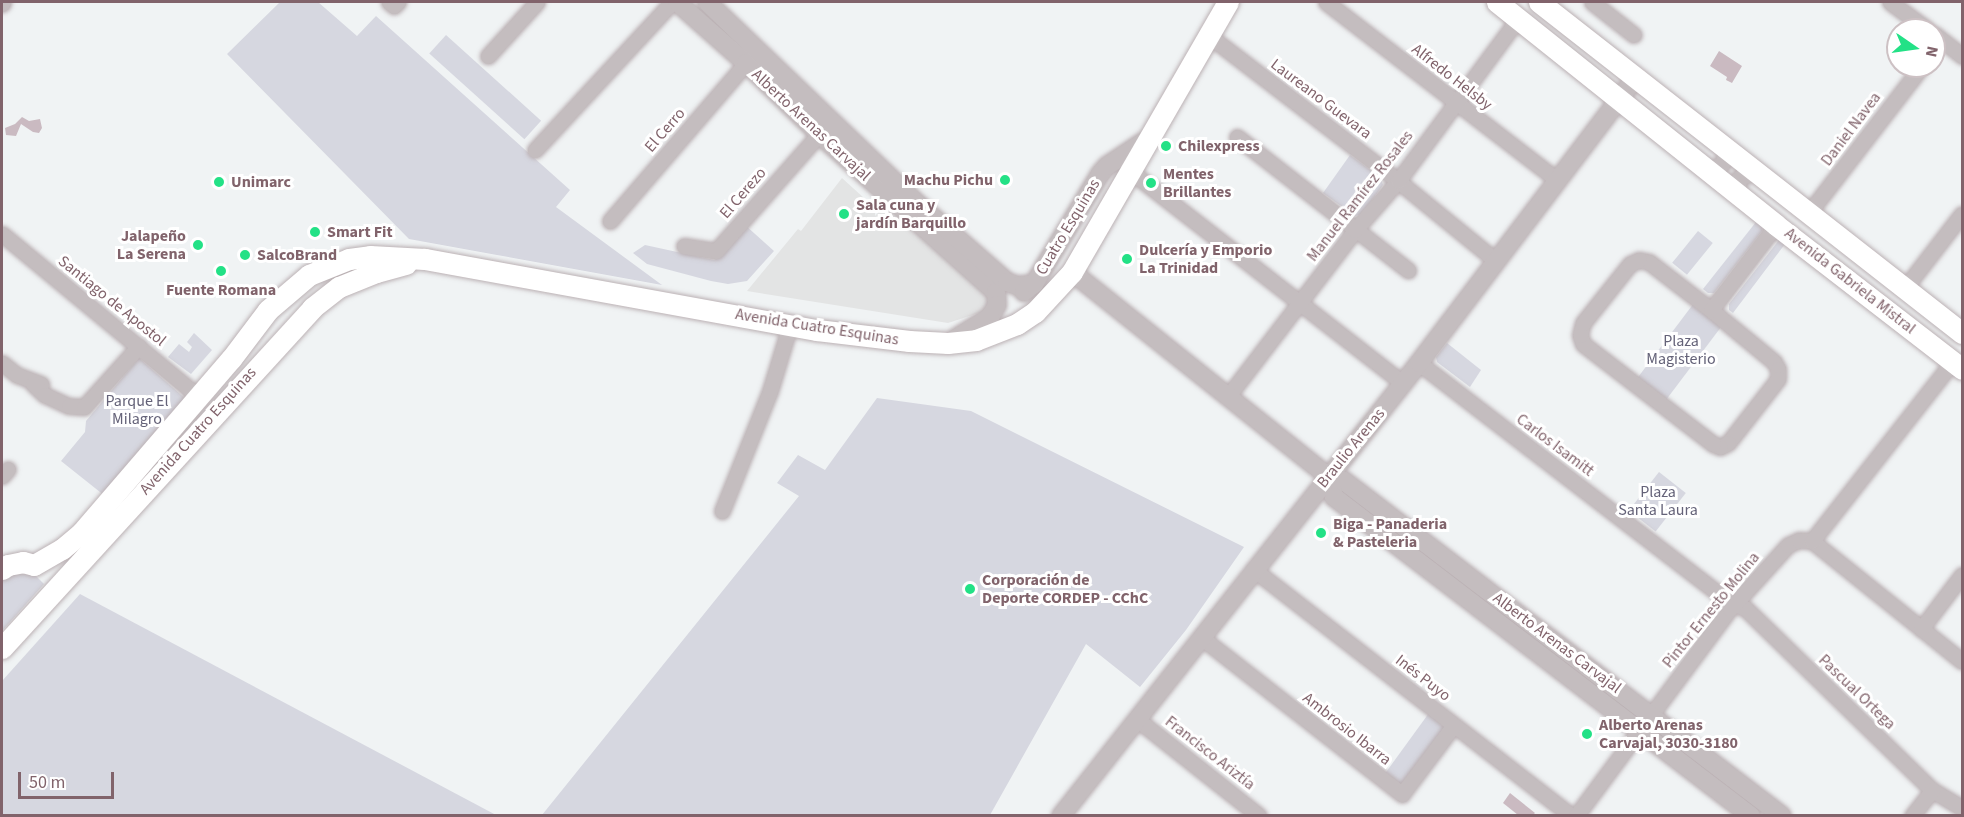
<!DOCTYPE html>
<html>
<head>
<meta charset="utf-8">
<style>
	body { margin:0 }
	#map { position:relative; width:1964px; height:817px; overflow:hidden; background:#f0f3f4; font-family:"Source Sans 3",sans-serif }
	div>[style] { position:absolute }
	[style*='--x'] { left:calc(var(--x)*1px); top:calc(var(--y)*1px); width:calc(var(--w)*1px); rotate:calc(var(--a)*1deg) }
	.built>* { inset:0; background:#e3e4e4 }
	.green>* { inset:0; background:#d6d7e0; transform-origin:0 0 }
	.water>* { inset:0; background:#cabac1 }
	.roads { filter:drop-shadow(0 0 2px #bbb1b4) drop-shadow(0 0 2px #bbb1b4) }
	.minor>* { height:15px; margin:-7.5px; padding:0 7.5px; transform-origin:7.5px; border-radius:7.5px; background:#c4bdbf }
	.tertiary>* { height:18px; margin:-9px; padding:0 9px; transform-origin:9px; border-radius:9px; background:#c4bdbf }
	.secondary>* { height:21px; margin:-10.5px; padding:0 10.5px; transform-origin:10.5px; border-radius:10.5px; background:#fff }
	.dots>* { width:16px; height:16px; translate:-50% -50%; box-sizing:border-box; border:3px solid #fff; border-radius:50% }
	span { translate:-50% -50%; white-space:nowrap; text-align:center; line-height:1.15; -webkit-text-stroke:6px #fff; paint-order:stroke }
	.street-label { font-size:16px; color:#81636b }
	.poi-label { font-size:16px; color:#81636b; font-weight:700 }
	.left { translate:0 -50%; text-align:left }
	.right { translate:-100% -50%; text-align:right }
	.park-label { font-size:16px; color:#646278 }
	.frame { position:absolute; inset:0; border:3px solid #81636b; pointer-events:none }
	.north { position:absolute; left:1886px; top:18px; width:60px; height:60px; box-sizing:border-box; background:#fff; border:2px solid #cdc1c4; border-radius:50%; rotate:103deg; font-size:16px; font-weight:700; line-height:24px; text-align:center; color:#81636b }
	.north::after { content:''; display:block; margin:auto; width:21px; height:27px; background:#23e186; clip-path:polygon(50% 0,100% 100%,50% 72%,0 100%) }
	.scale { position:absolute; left:18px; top:772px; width:96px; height:27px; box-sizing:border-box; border:3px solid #81636b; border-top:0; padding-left:8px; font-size:18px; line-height:21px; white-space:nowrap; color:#81636b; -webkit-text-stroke:4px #fff; paint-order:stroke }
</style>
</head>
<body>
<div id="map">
	<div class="built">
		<i style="clip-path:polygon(842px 178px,875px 208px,875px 216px,887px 203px,991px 293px,988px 310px,948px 323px,747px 291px,798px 229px,801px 231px)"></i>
	</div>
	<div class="green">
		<i style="clip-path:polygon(280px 2px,318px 2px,357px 36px,376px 16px,570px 190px,556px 207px,662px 285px,409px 239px,227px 54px)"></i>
		<i style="left:446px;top:35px;width:128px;height:25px;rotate:42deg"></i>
		<i style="clip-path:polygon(1350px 155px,1381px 178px,1383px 185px,1362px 214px,1355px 216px,1323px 193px)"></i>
		<i style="clip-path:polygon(1756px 222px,1762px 226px,1762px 231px,1714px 293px,1708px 293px,1703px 289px)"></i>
		<i style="clip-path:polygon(745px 225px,774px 251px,747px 281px,728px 284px,711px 281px,647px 264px,633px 253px,645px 245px,714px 260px,721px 256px)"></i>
		<i style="left:1698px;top:231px;width:19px;height:41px;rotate:39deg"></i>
		<i style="clip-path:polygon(1779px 240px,1785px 244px,1733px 313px,1729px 310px,1729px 304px)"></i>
		<i style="left:1694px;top:303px;width:36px;height:94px;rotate:37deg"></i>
		<i style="clip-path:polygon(194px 333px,212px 350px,191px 374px,168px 357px,179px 344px,189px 352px,192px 347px,187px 342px)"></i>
		<i style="clip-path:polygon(1447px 343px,1481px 370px,1470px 387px,1437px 362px,1436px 357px)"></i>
		<i style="clip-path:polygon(139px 358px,188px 401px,105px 496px,61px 461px,85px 432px,86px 421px)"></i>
		<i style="clip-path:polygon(877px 398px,971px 411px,1244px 547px,1186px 630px,1140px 687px,1086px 644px,990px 815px,542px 815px,799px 496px,777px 483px,798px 455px,825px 470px)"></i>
		<i style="left:1659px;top:472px;width:34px;height:49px;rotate:38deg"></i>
		<i style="clip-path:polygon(18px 573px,36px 576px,44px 584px,2px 631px,2px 580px)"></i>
		<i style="clip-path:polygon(80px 594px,496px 815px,2px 815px,2px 681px)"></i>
		<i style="left:1429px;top:713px;width:22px;height:79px;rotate:36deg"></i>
	</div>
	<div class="water">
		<i style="clip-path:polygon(1719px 51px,1742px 66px,1732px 83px,1726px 80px,1727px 77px,1710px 66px)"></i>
		<i style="clip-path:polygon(22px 117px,29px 121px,40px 119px,42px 128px,39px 133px,33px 132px,21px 124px,16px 136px,6px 135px,5px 128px,15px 124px)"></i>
		<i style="clip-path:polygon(1510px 793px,1535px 813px,1533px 815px,1518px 815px,1503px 803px)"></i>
	</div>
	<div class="roads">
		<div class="minor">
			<i style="--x:389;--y:2;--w:6;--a:39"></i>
			<i style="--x:394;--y:6;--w:6;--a:-45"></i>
			<i style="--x:1326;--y:2;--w:292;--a:37.6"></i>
			<i style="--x:1592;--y:2;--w:53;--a:38.2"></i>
			<i style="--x:1890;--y:2;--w:47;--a:36.4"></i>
			<i style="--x:1934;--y:34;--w:36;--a:38"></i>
			<i style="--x:1208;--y:35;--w:240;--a:37.5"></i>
			<i style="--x:1398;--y:181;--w:127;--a:39.2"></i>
			<i style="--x:488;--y:56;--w:73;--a:-47.8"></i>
			<i style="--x:1237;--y:137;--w:217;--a:37.9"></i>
			<i style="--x:535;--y:150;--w:202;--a:-47.2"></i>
			<i style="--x:1129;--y:170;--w:347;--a:37.9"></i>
			<i style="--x:1709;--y:170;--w:14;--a:-25"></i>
			<i style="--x:1722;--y:164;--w:16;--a:-72"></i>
			<i style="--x:1738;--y:192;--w:14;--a:-86"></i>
			<i style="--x:1739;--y:178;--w:16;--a:-22"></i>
			<i style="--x:1808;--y:214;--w:187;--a:-52.4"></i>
			<i style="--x:610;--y:221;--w:208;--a:-49.3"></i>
			<i style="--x:2;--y:234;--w:254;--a:39.6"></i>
			<i style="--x:684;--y:246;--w:32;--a:9"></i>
			<i style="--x:716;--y:251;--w:156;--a:-48.6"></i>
			<i style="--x:1639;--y:260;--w:10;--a:11"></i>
			<i style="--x:1649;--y:262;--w:78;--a:37.7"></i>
			<i style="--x:1711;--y:310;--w:82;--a:39.5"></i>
			<i style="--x:1774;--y:362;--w:8;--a:60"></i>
			<i style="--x:1778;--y:369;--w:10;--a:90"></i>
			<i style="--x:1778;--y:379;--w:81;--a:128"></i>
			<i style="--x:1728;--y:443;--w:9;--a:153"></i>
			<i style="--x:1720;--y:447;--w:8;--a:-157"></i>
			<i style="--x:1713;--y:444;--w:164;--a:-142.4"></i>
			<i style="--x:1583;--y:344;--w:9;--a:-108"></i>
			<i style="--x:1580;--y:335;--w:12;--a:-76"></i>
			<i style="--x:1583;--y:323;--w:75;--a:-51.5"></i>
			<i style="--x:1630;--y:264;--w:10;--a:-24"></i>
			<i style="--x:1905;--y:288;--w:93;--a:-52.4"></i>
			<i style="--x:1711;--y:310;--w:107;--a:-52.6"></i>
			<i style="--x:2;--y:363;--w:19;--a:39"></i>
			<i style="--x:17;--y:375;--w:26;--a:21"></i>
			<i style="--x:1419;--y:363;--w:389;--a:37.6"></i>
			<i style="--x:1727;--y:600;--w:21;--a:25"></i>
			<i style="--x:1746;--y:609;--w:260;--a:44.2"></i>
			<i style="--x:1932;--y:790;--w:35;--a:31"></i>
			<i style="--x:33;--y:384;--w:16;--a:43"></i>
			<i style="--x:45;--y:395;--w:26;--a:25"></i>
			<i style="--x:69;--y:406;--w:15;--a:4"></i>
			<i style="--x:84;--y:407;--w:82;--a:-48"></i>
			<i style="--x:1229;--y:395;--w:208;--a:-52.6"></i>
			<i style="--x:1355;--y:230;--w:65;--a:-48.7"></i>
			<i style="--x:1398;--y:181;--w:202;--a:-53.5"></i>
			<i style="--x:2;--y:476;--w:9;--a:-49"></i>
			<i style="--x:722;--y:511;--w:129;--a:-68.2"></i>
			<i style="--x:770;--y:391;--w:69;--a:-73.1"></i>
			<i style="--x:1812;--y:541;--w:192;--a:38.7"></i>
			<i style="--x:1253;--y:569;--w:403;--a:37.8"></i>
			<i style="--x:1921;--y:629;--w:68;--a:-52.8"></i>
			<i style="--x:1202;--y:638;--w:254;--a:38"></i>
			<i style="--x:1402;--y:794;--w:86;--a:-53"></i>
			<i style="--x:1138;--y:720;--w:154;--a:38.4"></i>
			<i style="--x:1576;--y:816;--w:258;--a:-53.4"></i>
			<i style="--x:1730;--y:609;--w:86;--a:-47.8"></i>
			<i style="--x:1788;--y:545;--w:12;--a:-24"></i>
			<i style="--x:1799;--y:540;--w:13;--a:4"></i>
			<i style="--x:1812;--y:541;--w:229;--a:-51.9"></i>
			<i style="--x:1912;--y:816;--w:33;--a:-52"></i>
		</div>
		<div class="tertiary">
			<i style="--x:677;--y:2;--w:92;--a:41.5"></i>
			<i style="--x:746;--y:63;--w:102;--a:44.2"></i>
			<i style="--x:819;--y:134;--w:237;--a:41.8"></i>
			<i style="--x:996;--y:292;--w:13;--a:86"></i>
			<i style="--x:997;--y:305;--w:14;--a:120"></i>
			<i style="--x:990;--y:317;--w:49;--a:148.2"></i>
			<i style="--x:707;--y:2;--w:292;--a:43.8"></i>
			<i style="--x:918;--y:204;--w:118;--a:41.2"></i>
			<i style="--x:1007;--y:282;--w:12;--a:20"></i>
			<i style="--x:1018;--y:286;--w:16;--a:-7"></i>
			<i style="--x:2;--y:3;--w:1;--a:-90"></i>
			<i style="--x:1072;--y:272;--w:329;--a:38.6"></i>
			<i style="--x:1329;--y:477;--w:16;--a:15"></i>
			<i style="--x:1344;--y:481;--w:551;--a:37.41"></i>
			<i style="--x:1024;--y:292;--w:13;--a:-39"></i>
			<i style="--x:1034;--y:284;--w:128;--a:-59"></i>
			<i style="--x:1100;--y:174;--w:11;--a:-49"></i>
			<i style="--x:1107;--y:166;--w:47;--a:-33.7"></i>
			<i style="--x:1329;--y:477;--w:21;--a:76"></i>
			<i style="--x:1334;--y:497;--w:525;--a:37.42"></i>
			<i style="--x:1061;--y:816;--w:577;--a:-51.68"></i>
			<i style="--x:1419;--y:363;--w:359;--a:-52.8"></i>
		</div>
		<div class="secondary">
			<i style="--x:1497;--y:2;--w:357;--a:38.6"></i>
			<i style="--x:1776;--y:225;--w:235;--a:37.7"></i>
			<i style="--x:1539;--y:2;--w:537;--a:38.04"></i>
			<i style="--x:2;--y:569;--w:7;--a:-34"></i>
			<i style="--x:8;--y:565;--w:15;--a:-11"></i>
			<i style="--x:23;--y:562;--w:11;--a:15"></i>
			<i style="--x:34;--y:565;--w:32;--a:-30"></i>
			<i style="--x:62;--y:549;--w:26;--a:-40"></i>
			<i style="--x:82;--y:532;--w:228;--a:-49.3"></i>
			<i style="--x:231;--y:359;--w:61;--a:-52.9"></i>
			<i style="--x:268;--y:310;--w:54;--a:-40.5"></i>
			<i style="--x:309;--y:275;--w:43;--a:-21.8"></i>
			<i style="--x:349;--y:259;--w:21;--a:-8"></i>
			<i style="--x:370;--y:256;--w:55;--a:3.1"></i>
			<i style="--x:425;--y:259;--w:398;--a:10.3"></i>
			<i style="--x:817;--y:330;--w:93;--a:6.8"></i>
			<i style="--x:909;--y:341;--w:39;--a:3"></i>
			<i style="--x:948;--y:343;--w:28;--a:-6"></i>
			<i style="--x:976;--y:340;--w:44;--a:-21.3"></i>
			<i style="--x:1017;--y:324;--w:22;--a:-34"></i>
			<i style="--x:1035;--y:312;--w:54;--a:-47.2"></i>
			<i style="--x:1072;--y:272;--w:312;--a:-60"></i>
			<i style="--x:2;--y:648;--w:460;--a:-47.6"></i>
			<i style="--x:312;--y:308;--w:34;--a:-38"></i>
			<i style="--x:339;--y:287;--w:40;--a:-22"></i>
			<i style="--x:376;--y:272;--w:31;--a:-15"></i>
		</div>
	</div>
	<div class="dots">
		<i style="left:1166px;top:146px;background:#23e186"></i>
		<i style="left:1005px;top:180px;background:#23e186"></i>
		<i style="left:219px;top:182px;background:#23e186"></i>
		<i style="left:1151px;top:183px;background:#23e186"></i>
		<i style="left:844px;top:214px;background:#23e186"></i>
		<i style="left:315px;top:232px;background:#23e186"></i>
		<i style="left:198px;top:245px;background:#23e186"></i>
		<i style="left:245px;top:255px;background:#23e186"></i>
		<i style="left:1127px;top:259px;background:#23e186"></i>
		<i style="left:221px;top:271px;background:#23e186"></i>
		<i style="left:1321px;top:533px;background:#23e186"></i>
		<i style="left:970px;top:589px;background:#23e186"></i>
		<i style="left:1587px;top:734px;background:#23e186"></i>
	</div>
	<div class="street-label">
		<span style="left:1452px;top:77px;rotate:38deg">Alfredo Helsby</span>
		<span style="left:1321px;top:99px;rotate:37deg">Laureano Guevara</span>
		<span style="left:811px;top:125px;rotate:43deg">Alberto Arenas Carvajal</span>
		<span style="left:1851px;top:129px;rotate:-53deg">Daniel Navea</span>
		<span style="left:665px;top:130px;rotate:-49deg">El Cerro</span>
		<span style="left:743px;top:193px;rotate:-49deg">El Cerezo</span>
		<span style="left:1360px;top:196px;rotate:-52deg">Manuel Ramírez Rosales</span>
		<span style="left:1068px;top:227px;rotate:-59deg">Cuatro Esquinas</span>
		<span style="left:1850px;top:281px;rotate:38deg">Avenida Gabriela Mistral</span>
		<span style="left:112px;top:301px;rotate:39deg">Santiago de Apostol</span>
		<span style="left:817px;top:327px;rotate:9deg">Avenida Cuatro Esquinas</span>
		<span style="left:198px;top:431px;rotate:-48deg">Avenida Cuatro Esquinas</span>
		<span style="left:1555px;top:445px;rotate:37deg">Carlos Isamitt</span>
		<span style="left:1351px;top:448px;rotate:-51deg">Braulio Arenas</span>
		<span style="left:1711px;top:610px;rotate:-51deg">Pintor Ernesto Molina</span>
		<span style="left:1557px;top:643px;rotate:37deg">Alberto Arenas Carvajal</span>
		<span style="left:1423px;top:678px;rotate:38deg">Inés Puyo</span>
		<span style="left:1857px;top:692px;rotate:44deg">Pascual Ortega</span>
		<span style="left:1347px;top:729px;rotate:38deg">Ambrosio Ibarra</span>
		<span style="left:1210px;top:753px;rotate:38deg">Francisco Ariztía</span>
	</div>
	<div class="poi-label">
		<span class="left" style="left:1178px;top:146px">Chilexpress</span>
		<span class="left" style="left:1163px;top:183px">Mentes<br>Brillantes</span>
		<span class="right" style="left:993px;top:180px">Machu Pichu</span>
		<span class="left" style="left:231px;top:182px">Unimarc</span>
		<span class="left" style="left:856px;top:214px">Sala cuna y<br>jardín Barquillo</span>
		<span class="left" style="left:327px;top:232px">Smart Fit</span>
		<span class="right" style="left:186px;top:245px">Jalapeño<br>La Serena</span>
		<span class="left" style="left:1139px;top:259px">Dulcería y Emporio<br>La Trinidad</span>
		<span class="left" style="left:257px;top:255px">SalcoBrand</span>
		<span style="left:221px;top:290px">Fuente Romana</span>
		<span class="left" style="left:1333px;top:533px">Biga - Panaderia<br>&amp; Pasteleria</span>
		<span class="left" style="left:982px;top:589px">Corporación de<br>Deporte CORDEP - CChC</span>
		<span class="left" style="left:1599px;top:734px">Alberto Arenas<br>Carvajal, 3030-3180</span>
	</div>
	<div class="park-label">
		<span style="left:1681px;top:350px">Plaza<br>Magisterio</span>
		<span style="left:137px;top:410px">Parque El<br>Milagro</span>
		<span style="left:1658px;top:501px">Plaza<br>Santa Laura</span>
	</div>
	<div class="frame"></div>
	<div class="north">N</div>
	<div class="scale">50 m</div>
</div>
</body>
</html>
